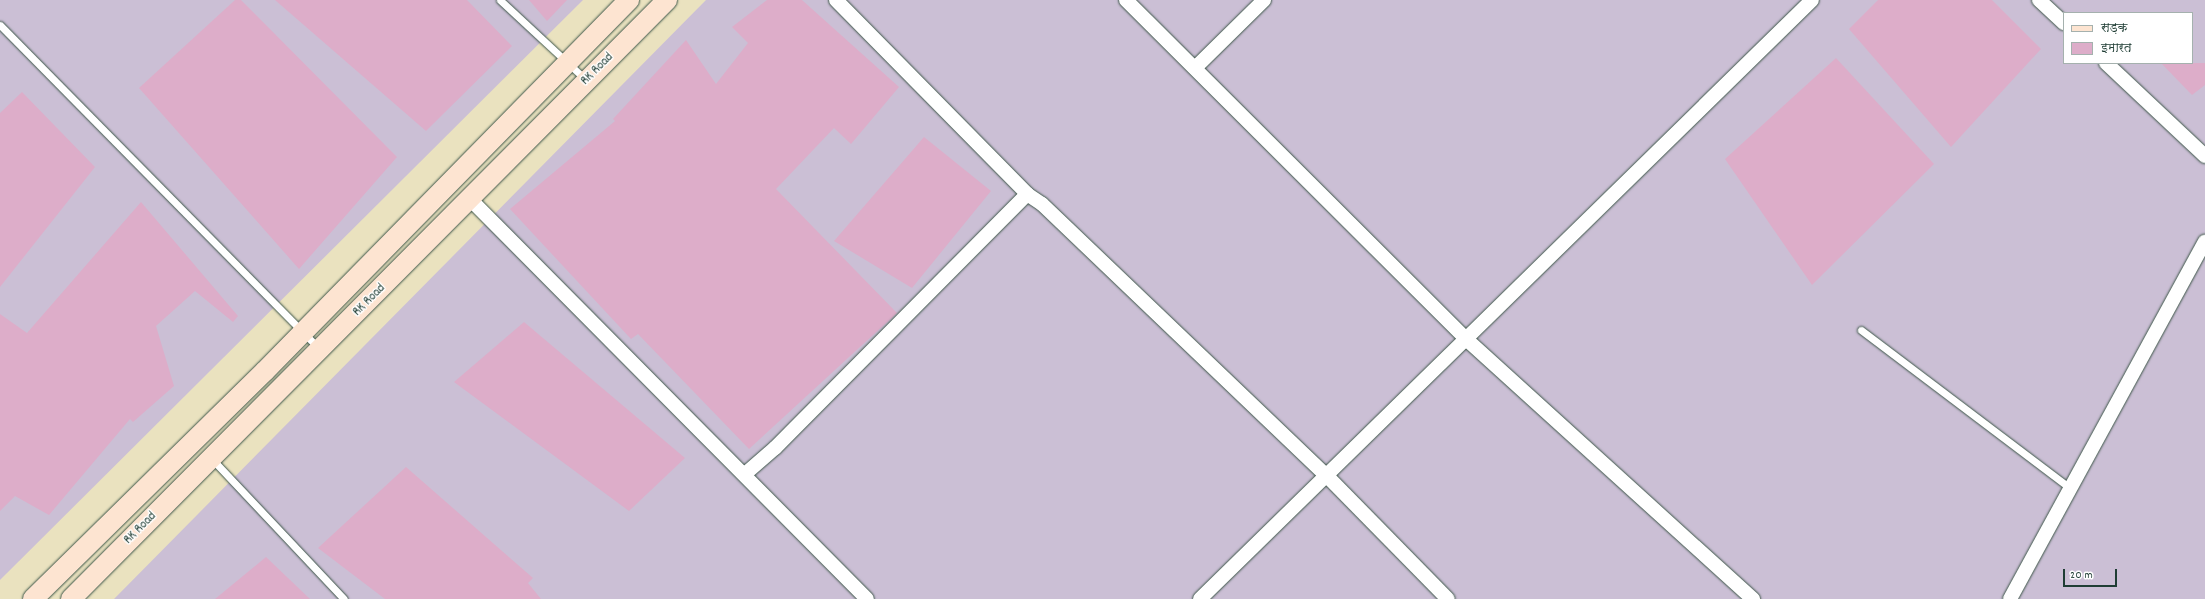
<!DOCTYPE html>
<html>
<head>
<meta charset="utf-8">
<style>
	body { margin:0 }
	#map { position:relative; width:2205px; height:599px; overflow:hidden; background:#eae2bf; font-family:Dekko,"Playpen Sans Deva",sans-serif }
	div>[style] { position:absolute }
	[style*='--x'] { left:calc(var(--x)*1px); top:calc(var(--y)*1px); width:calc(var(--w)*1px); rotate:calc(var(--a)*1deg) }
	.industrial>* { inset:0; background:#cbbfd5 }
	.building>* { inset:0; background:#ddadc9 }
	.roads { filter:drop-shadow(0 0 1px #3d5649) drop-shadow(0 0 1px #3d5649) }
	.lane>* { height:7px; margin:-3.5px; padding:0 3.5px; transform-origin:3.5px; border-radius:3.5px; background:#fff }
	.street>* { height:14px; margin:-7px; padding:0 7px; transform-origin:7px; border-radius:7px; background:#fff }
	.secondary>* { height:20px; margin:-10px; padding:0 10px; transform-origin:10px; border-radius:10px; background:#fde4d1 }
	span { translate:-50% -50%; white-space:nowrap; text-align:center; line-height:1.15; -webkit-text-stroke:3px #fff; paint-order:stroke }
	.street-label { font-size:13px; color:#1f3d34 }
	.legend { position:absolute; left:2063px; top:12px; width:130px; height:52px; box-sizing:border-box; background:#fff; border:1px solid #a5b1ae; margin:0; padding:5px 7px; list-style:none; font-size:12px; color:#1f3d34 }
	.legend li { display:flex; align-items:center; gap:8px; height:20px }
	.legend b { width:20px; border:1px solid #a5b1ae }
	.scale { position:absolute; left:2063px; top:569px; width:54px; height:18px; box-sizing:border-box; border:2px solid #1f3d34; border-top:0; padding-left:5px; font-size:12px; line-height:14px; white-space:nowrap; color:#1f3d34; -webkit-text-stroke:3px #fff; paint-order:stroke }
</style>
</head>
<body>
<div id="map">
	<div class="industrial">
		<i style="clip-path:polygon(0 0,583px 0,0 580px)"></i>
		<i style="clip-path:polygon(evenodd,706px 0,2205px 0,2205px 599px,114px 599px,706px 0,2064px 13px,2192px 13px,2192px 63px,2064px 63px,2064px 13px)"></i>
	</div>
	<div class="building">
		<i style="clip-path:polygon(235px 0,241px 0,397px 157px,299px 269px,139px 88px)"></i>
		<i style="clip-path:polygon(275px 0,467px 0,512px 46px,426px 131px)"></i>
		<i style="clip-path:polygon(529px 0,567px 0,547px 21px)"></i>
		<i style="clip-path:polygon(767px 0,802px 0,899px 87px,851px 144px,834px 128px,776px 189px,897px 313px,749px 449px,638px 334px,631px 339px,510px 209px,615px 121px,613px 119px,686px 40px,716px 84px,748px 43px,732px 27px)"></i>
		<i style="clip-path:polygon(1878px 0,1992px 0,2041px 49px,1951px 147px,1849px 29px)"></i>
		<i style="clip-path:polygon(1836px 58px,1934px 164px,1812px 285px,1725px 159px)"></i>
		<i style="clip-path:polygon(2161px 63px,2205px 63px,2205px 85px,2192px 95px)"></i>
		<i style="clip-path:polygon(22px 92px,95px 167px,0 287px,0 113px)"></i>
		<i style="clip-path:polygon(924px 137px,991px 191px,912px 288px,834px 241px)"></i>
		<i style="clip-path:polygon(141px 202px,238px 316px,233px 322px,195px 291px,156px 326px,174px 386px,133px 422px,130px 419px,49px 515px,15px 496px,0 511px,0 314px,27px 333px)"></i>
		<i style="clip-path:polygon(524px 322px,685px 458px,629px 511px,454px 382px)"></i>
		<i style="clip-path:polygon(406px 467px,533px 578px,528px 583px,541px 599px,385px 599px,318px 548px)"></i>
		<i style="clip-path:polygon(266px 557px,310px 599px,215px 599px)"></i>
	</div>
	<div class="roads">
		<div class="lane">
			<i style="--x:500;--y:0;--w:117;--a:42.9"></i>
			<i style="--x:0;--y:25;--w:454;--a:45.4"></i>
			<i style="--x:1861;--y:330;--w:262;--a:37.1"></i>
			<i style="--x:212;--y:459;--w:192;--a:46.7"></i>
		</div>
		<div class="street">
			<i style="--x:836;--y:0;--w:272;--a:45.4"></i>
			<i style="--x:1027;--y:194;--w:18;--a:34"></i>
			<i style="--x:1042;--y:204;--w:391;--a:43.7"></i>
			<i style="--x:1325;--y:474;--w:175;--a:45.5"></i>
			<i style="--x:1126;--y:0;--w:479;--a:44.9"></i>
			<i style="--x:1465;--y:338;--w:389;--a:42.2"></i>
			<i style="--x:2039;--y:0;--w:34;--a:43"></i>
			<i style="--x:2106;--y:63;--w:136;--a:43.2"></i>
			<i style="--x:1195;--y:68;--w:97;--a:-44.6"></i>
			<i style="--x:471;--y:200;--w:562;--a:45.22"></i>
			<i style="--x:745;--y:474;--w:40;--a:-41"></i>
			<i style="--x:775;--y:448;--w:358;--a:-45.2"></i>
			<i style="--x:1200;--y:599;--w:856;--a:-44.38"></i>
			<i style="--x:2010;--y:599;--w:407;--a:-61.4"></i>
		</div>
		<div class="secondary">
			<i style="--x:33;--y:599;--w:325;--a:-44.5"></i>
			<i style="--x:265;--y:371;--w:520;--a:-45.55"></i>
			<i style="--x:71;--y:599;--w:845;--a:-45.14"></i>
		</div>
	</div>
	<div class="street-label">
		<span style="left:598px;top:70px;rotate:-45deg">RK Road</span>
		<span style="left:370px;top:301px;rotate:-45deg">RK Road</span>
		<span style="left:141px;top:529px;rotate:-45deg">RK Road</span>
	</div>
	<ul class="legend">
	<li><b style="height:5px;background:#fde4d1"></b>सड़क</li>
	<li><b style="height:11px;background:#ddadc9"></b>इमारत</li>
	</ul>
	<div class="scale">20 m</div>
</div>
</body>
</html>
